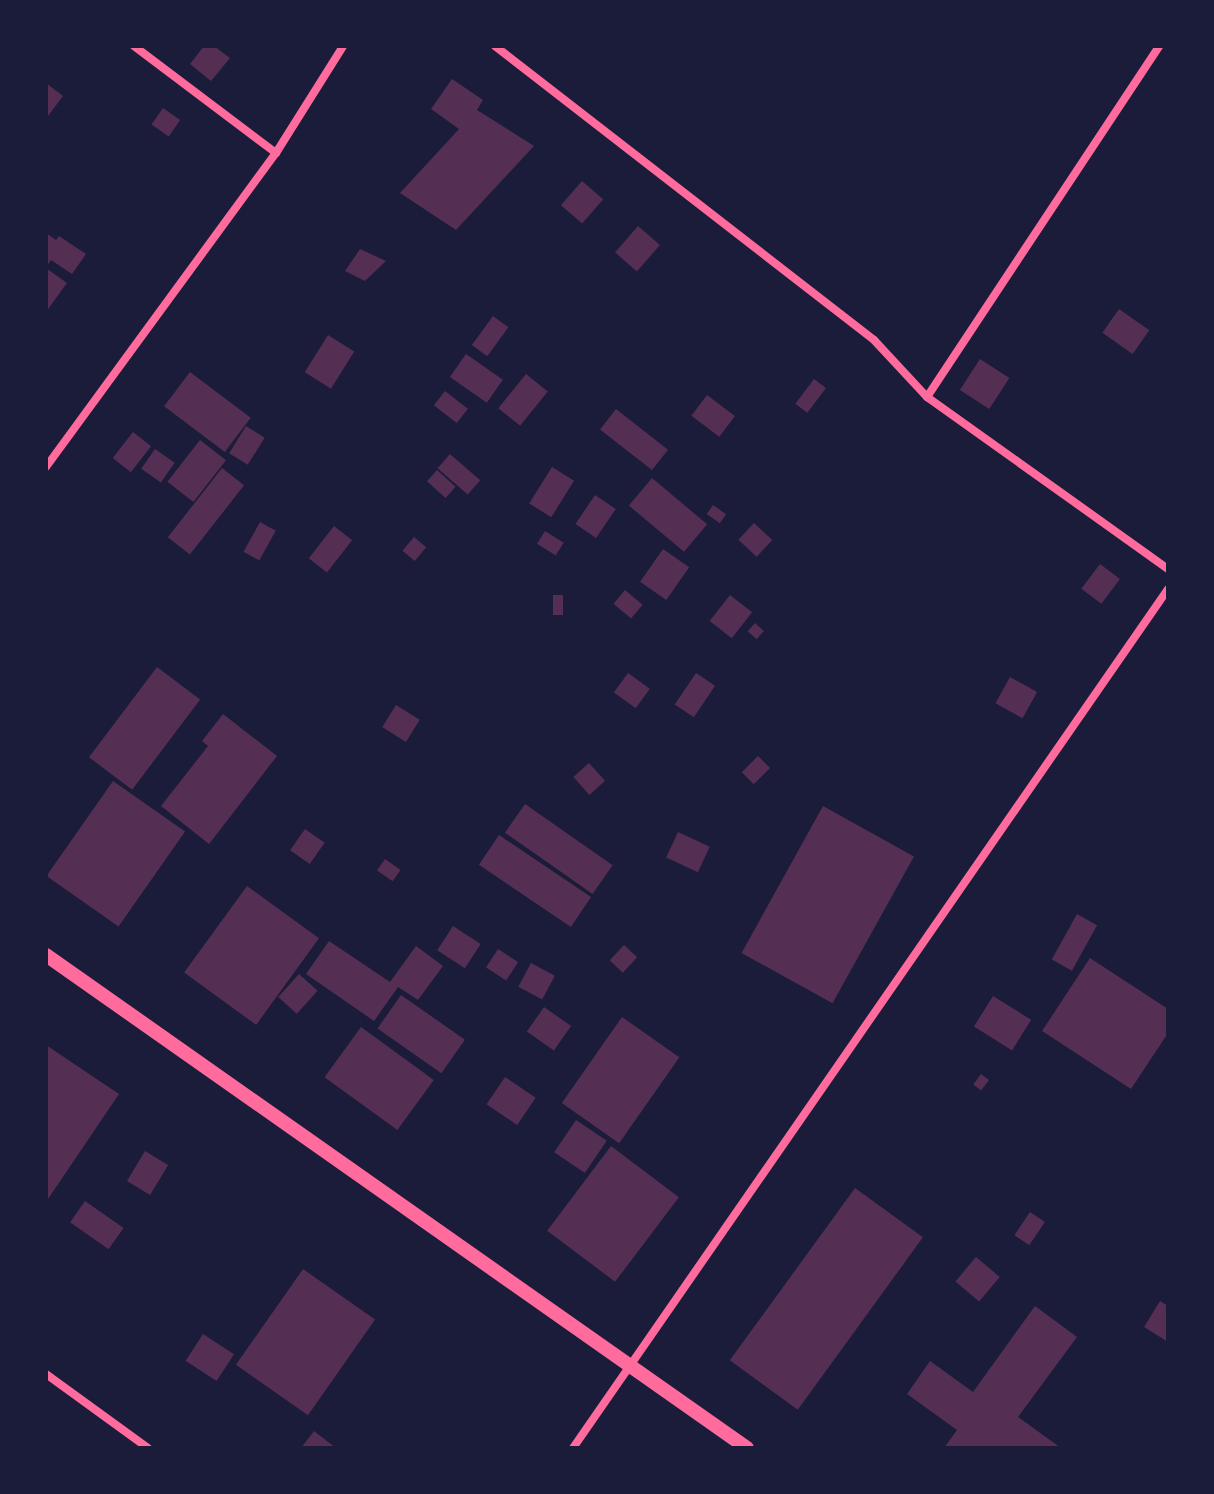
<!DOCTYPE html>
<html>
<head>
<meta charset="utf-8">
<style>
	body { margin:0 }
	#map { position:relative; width:1214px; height:1494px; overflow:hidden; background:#1b1b3a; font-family:Figtree,sans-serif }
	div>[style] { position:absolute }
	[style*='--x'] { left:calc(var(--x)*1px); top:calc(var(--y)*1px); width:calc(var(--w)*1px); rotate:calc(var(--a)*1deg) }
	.building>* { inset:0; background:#542f53; transform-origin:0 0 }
	.minor>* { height:8px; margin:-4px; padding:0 4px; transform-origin:4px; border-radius:4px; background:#ff6b9d }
	.tertiary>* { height:14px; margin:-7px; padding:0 7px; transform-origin:7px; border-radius:7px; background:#ff6b9d }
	span { translate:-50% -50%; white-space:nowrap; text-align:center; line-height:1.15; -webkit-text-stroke:6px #1b1b3a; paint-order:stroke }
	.frame { position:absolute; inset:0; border:48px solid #1b1b3a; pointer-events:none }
</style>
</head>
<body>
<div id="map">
	<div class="building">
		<i style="clip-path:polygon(204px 46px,214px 46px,230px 58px,211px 81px,190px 64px)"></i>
		<i style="clip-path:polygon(452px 79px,483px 100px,477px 110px,534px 146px,456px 230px,400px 193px,459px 129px,431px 109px)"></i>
		<i style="clip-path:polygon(46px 83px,63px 96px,48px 116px,46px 114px)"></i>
		<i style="left:163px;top:108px;width:21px;height:20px;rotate:35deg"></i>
		<i style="left:582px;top:181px;width:28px;height:32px;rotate:41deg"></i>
		<i style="left:638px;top:226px;width:29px;height:35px;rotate:41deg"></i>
		<i style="clip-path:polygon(46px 233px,56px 240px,59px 236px,86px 254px,72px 274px,51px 260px,46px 267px)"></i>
		<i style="clip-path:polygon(360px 249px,386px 261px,365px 281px,345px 271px)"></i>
		<i style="clip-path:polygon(46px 268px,67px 283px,46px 312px)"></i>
		<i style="left:1119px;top:309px;width:37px;height:29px;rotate:35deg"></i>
		<i style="left:493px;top:316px;width:19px;height:36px;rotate:36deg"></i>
		<i style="left:328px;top:335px;width:31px;height:44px;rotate:32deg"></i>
		<i style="left:466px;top:354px;width:45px;height:28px;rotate:35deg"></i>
		<i style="left:980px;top:359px;width:35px;height:37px;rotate:33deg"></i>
		<i style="left:190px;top:372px;width:76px;height:43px;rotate:37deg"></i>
		<i style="left:526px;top:374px;width:28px;height:44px;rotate:39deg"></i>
		<i style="left:814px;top:379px;width:15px;height:31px;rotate:37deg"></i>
		<i style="left:445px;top:391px;width:29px;height:18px;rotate:38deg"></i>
		<i style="left:707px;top:395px;width:35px;height:26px;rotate:37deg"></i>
		<i style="left:616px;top:409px;width:66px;height:26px;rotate:38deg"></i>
		<i style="left:246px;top:426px;width:22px;height:32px;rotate:32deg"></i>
		<i style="left:133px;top:432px;width:23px;height:33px;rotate:38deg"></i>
		<i style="left:200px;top:440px;width:33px;height:53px;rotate:38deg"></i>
		<i style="left:155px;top:449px;width:24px;height:24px;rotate:35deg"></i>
		<i style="left:450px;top:454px;width:40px;height:19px;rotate:41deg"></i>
		<i style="left:552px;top:467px;width:26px;height:43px;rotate:32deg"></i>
		<i style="left:222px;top:468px;width:28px;height:88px;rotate:38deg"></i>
		<i style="left:437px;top:470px;width:25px;height:15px;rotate:42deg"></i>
		<i style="left:652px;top:478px;width:72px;height:36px;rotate:40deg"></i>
		<i style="left:595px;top:495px;width:25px;height:35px;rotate:34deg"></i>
		<i style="left:713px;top:505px;width:16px;height:11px;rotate:35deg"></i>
		<i style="left:260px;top:522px;width:18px;height:34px;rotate:29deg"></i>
		<i style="left:754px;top:523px;width:25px;height:23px;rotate:43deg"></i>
		<i style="left:334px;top:526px;width:23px;height:41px;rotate:38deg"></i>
		<i style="left:545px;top:531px;width:22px;height:15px;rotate:32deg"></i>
		<i style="left:414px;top:537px;width:16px;height:18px;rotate:40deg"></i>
		<i style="left:663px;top:549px;width:32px;height:40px;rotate:35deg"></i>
		<i style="left:1100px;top:564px;width:25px;height:31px;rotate:37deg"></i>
		<i style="left:625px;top:590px;width:23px;height:18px;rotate:40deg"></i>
		<i style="left:553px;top:595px;width:10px;height:20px"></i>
		<i style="left:730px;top:595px;width:28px;height:33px;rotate:38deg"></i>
		<i style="left:755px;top:623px;width:12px;height:11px;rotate:42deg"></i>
		<i style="left:157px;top:667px;width:54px;height:113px;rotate:37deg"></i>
		<i style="left:628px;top:673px;width:27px;height:24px;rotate:36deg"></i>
		<i style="left:696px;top:673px;width:23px;height:38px;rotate:34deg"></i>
		<i style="left:1010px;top:677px;width:31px;height:30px;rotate:29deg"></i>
		<i style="left:396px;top:705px;width:28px;height:26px;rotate:32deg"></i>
		<i style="clip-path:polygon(223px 714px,277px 756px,209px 844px,161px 806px,208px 746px,202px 741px)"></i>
		<i style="left:758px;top:756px;width:17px;height:23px;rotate:45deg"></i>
		<i style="left:589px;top:763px;width:24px;height:21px;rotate:48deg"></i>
		<i style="left:113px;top:781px;width:88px;height:116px;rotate:35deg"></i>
		<i style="left:525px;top:804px;width:107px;height:35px;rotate:35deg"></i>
		<i style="left:823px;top:806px;width:104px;height:168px;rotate:29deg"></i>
		<i style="left:305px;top:829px;width:24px;height:26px;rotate:35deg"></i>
		<i style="left:678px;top:832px;width:35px;height:28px;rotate:25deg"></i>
		<i style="left:499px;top:835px;width:111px;height:36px;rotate:34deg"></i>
		<i style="left:385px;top:859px;width:19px;height:14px;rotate:35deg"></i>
		<i style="left:247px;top:886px;width:89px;height:107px;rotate:36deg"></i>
		<i style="left:1077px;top:914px;width:23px;height:52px;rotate:29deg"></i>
		<i style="left:453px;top:926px;width:33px;height:29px;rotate:33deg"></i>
		<i style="clip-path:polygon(329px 941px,390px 982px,416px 946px,443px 966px,418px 1000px,398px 987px,374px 1021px,306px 974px)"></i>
		<i style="left:624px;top:945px;width:18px;height:21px;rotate:43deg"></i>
		<i style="left:498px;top:949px;width:24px;height:22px;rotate:33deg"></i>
		<i style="clip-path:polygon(1090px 958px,1168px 1009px,1168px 1033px,1131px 1089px,1042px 1031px)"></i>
		<i style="left:531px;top:963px;width:27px;height:27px;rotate:28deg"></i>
		<i style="left:299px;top:974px;width:25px;height:31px;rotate:42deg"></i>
		<i style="left:401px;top:995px;width:78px;height:41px;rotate:35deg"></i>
		<i style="left:993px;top:996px;width:45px;height:36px;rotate:32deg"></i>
		<i style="left:544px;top:1007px;width:33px;height:30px;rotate:35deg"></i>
		<i style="left:622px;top:1017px;width:70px;height:105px;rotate:35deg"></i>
		<i style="left:361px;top:1027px;width:90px;height:62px;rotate:36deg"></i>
		<i style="clip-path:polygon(46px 1045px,119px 1094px,46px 1202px)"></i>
		<i style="left:981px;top:1074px;width:10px;height:13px;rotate:37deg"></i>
		<i style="left:505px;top:1077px;width:37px;height:33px;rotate:34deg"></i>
		<i style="left:576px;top:1120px;width:37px;height:39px;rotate:34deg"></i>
		<i style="left:611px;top:1146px;width:85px;height:106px;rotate:37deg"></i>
		<i style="left:145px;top:1151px;width:27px;height:35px;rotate:31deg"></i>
		<i style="left:855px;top:1188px;width:84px;height:213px;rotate:36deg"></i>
		<i style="left:85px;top:1201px;width:47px;height:26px;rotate:35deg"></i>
		<i style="left:1030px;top:1212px;width:18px;height:28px;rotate:34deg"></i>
		<i style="left:976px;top:1257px;width:31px;height:32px;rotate:40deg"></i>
		<i style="left:303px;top:1269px;width:88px;height:117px;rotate:35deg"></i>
		<i style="clip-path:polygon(1160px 1301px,1168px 1306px,1168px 1342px,1144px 1327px)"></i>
		<i style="clip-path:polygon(1035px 1306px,1077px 1337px,1018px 1417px,1061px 1448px,944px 1448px,957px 1430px,907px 1394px,930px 1361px,973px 1392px)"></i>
		<i style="left:203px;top:1334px;width:37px;height:32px;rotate:33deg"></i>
		<i style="clip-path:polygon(314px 1431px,336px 1448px,301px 1448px)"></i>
	</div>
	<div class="minor">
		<i style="--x:134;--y:46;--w:178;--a:37"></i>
		<i style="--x:495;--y:46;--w:480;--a:37.8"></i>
		<i style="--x:874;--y:340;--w:78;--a:47.1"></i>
		<i style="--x:927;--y:397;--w:296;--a:35.5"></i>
		<i style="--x:927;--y:397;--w:421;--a:-56.5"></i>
		<i style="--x:46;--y:467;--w:389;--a:-53.8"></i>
		<i style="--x:276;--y:153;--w:126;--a:-57.9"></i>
		<i style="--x:46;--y:1374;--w:126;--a:36"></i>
		<i style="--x:573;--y:1448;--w:1045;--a:-55.29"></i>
	</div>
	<div class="tertiary">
		<i style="--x:46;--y:955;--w:857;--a:35.12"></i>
	</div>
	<div class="frame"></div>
</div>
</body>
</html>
